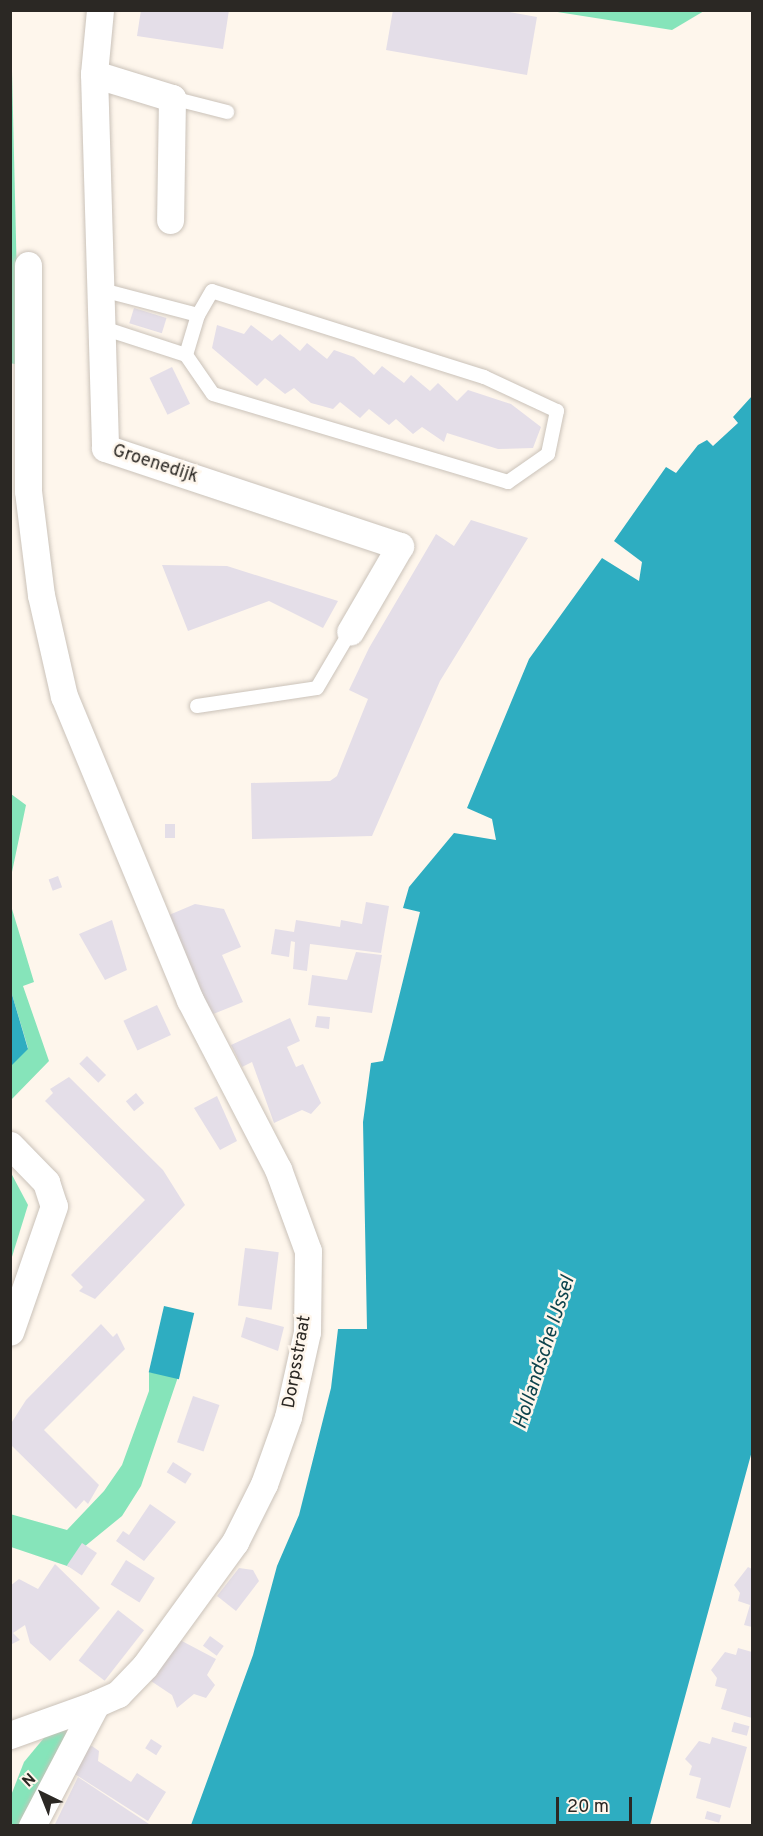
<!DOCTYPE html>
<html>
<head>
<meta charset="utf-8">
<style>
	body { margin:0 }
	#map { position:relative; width:763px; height:1836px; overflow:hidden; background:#fef6ec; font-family:Overpass,sans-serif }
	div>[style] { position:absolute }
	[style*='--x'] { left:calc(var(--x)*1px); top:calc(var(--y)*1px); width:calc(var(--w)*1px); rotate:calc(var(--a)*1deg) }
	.green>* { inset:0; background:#86e4ba }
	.water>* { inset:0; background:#2eadc1; transform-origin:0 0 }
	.building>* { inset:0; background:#e4dee8; transform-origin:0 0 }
	.roads { filter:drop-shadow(0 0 2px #cac2b9) drop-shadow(0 0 2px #cac2b9) }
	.lane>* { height:14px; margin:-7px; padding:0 7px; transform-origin:7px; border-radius:7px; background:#fff }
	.street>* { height:27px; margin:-13.5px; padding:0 13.5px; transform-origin:13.5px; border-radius:13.5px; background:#fff }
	span { translate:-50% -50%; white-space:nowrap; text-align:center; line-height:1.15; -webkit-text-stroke:5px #fef6ec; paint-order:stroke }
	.street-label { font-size:18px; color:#2b2824 }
	.water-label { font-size:20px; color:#0d434c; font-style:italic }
	.frame { position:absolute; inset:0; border:12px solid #2b2824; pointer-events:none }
	.north { position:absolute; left:12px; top:1764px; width:60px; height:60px; -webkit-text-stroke:4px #fef6ec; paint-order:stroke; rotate:317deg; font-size:16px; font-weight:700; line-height:24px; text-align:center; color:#2b2824 }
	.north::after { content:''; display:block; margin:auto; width:21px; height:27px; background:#2b2824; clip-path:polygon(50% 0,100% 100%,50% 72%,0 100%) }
	.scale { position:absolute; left:556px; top:1797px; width:76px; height:27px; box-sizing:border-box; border:3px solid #2b2824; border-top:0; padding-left:8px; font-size:18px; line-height:21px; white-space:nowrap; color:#2b2824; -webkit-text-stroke:4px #fef6ec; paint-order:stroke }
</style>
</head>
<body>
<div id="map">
	<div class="green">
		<i style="clip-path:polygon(551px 11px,704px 10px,704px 11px,672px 30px)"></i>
		<i style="clip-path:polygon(11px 29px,19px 365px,10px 363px)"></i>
		<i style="clip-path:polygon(11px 794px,26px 805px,12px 872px,12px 909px,34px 982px,23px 986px,49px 1061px,11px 1100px,10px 1066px,28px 1048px,11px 991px)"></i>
		<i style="clip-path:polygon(11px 1173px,28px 1205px,11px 1260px)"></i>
		<i style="clip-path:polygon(149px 1372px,178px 1377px,141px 1486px,122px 1516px,84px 1547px,73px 1568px,11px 1547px,10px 1514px,67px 1530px,104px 1491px,122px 1465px,149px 1391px)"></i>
		<i style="clip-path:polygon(75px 1723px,21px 1825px,11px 1825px,10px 1798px,24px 1762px,53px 1727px)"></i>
	</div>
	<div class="water">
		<i style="clip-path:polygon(752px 396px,752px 1451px,650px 1825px,191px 1825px,253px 1655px,277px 1566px,299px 1515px,331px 1388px,338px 1329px,367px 1329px,363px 1122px,371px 1063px,383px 1061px,420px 912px,403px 908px,409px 887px,454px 833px,496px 840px,492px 819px,467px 808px,529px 659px,602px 558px,639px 581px,642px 562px,614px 541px,666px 467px,676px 473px,698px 445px,707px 440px,713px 446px,738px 423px,733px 417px)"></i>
		<i style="clip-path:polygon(11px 991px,28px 1049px,11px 1066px,10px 1066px)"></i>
		<i style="left:164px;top:1306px;width:31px;height:68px;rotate:13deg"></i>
	</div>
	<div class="building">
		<i style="clip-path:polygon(141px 10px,229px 10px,223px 49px,137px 36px)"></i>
		<i style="clip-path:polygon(393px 10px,498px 10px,537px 17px,527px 75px,386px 50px)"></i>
		<i style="left:134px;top:308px;width:34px;height:16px;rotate:17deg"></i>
		<i style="clip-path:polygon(217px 325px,244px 334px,251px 325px,272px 341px,280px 334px,300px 351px,307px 343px,327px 359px,334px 350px,354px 357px,374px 375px,382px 366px,404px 383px,411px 375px,430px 391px,438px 383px,457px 401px,468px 390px,511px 404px,541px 427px,533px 448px,498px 449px,447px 433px,444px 442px,422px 427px,413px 434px,396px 419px,389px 425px,369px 409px,360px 418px,340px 402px,333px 409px,311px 403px,294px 388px,285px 394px,265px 378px,257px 386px,212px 348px)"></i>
		<i style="left:172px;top:367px;width:41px;height:25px;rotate:64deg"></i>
		<i style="clip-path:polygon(471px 520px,528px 538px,440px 681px,372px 836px,252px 839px,251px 783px,330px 781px,337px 776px,368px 699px,349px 690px,369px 648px,436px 534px,454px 546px)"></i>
		<i style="clip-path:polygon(162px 565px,227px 566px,338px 601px,323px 628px,269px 601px,188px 631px)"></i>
		<i style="left:165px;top:824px;width:10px;height:14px"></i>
		<i style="left:58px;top:876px;width:12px;height:10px;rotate:70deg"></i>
		<i style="clip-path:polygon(366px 902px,389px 906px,381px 953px,310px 944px,307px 971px,293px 969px,295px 942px,282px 939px,291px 941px,289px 957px,271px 954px,275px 929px,294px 932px,296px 920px,340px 927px,341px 920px,362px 924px)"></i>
		<i style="clip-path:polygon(195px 904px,224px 909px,241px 947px,222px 955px,243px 1002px,206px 1017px,162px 918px)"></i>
		<i style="clip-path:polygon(112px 920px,127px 970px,105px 980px,79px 934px)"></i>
		<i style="clip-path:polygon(356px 952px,382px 955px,372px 1013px,308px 1005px,312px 975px,347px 980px)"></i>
		<i style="left:157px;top:1005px;width:33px;height:37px;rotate:65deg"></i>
		<i style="clip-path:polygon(317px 1016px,330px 1017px,329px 1029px,315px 1027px)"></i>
		<i style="clip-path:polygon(290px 1018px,300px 1041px,287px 1047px,296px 1067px,303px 1064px,321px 1103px,311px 1114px,302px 1110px,274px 1123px,252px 1062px,242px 1067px,231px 1045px)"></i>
		<i style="left:87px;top:1056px;width:27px;height:11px;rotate:45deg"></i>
		<i style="clip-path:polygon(69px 1077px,163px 1170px,185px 1205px,95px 1299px,79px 1291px,83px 1287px,71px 1275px,145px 1200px,45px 1101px,53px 1093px,50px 1089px)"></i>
		<i style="left:136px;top:1093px;width:13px;height:13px;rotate:51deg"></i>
		<i style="clip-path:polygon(217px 1096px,237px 1141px,220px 1150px,194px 1108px)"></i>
		<i style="left:245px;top:1248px;width:34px;height:58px;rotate:7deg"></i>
		<i style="clip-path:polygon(246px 1317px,284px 1327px,278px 1351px,241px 1337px)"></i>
		<i style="clip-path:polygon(101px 1324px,113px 1337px,117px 1333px,125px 1349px,44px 1430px,99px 1485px,88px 1504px,84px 1500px,76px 1509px,12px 1446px,10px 1425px,26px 1400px)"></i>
		<i style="left:193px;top:1396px;width:28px;height:49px;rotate:19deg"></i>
		<i style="left:173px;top:1462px;width:22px;height:12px;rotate:32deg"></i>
		<i style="clip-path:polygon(150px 1504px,176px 1522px,144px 1561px,116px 1541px,123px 1531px,129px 1535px)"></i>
		<i style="left:82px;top:1543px;width:18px;height:27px;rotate:34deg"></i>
		<i style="left:126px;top:1560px;width:34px;height:29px;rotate:32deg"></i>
		<i style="clip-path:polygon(55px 1564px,100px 1608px,50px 1661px,30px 1643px,25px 1625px,13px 1633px,20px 1640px,10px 1645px,10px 1586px,19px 1579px,38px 1589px)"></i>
		<i style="clip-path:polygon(748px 1567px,752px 1569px,752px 1627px,744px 1625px,750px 1605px,738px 1601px,740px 1593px,734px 1585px)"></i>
		<i style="clip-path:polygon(239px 1568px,253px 1570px,259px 1581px,236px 1611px,217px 1596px)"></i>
		<i style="left:118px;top:1610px;width:33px;height:64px;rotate:38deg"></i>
		<i style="left:210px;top:1636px;width:17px;height:12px;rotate:36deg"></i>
		<i style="clip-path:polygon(180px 1640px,216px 1659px,207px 1675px,215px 1685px,206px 1698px,194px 1694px,177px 1708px,172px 1695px,151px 1681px)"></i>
		<i style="clip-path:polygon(738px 1648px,752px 1652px,752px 1718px,721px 1709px,727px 1689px,715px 1686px,717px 1678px,711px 1670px,725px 1652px,736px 1655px)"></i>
		<i style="left:734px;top:1722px;width:16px;height:10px;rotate:15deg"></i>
		<i style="clip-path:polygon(712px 1737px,747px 1747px,730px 1808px,696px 1798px,701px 1778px,689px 1775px,692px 1766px,685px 1759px,699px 1741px,710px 1744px)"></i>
		<i style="left:151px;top:1739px;width:13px;height:11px;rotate:32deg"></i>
		<i style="clip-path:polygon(92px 1746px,99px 1751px,98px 1761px,131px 1782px,137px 1773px,166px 1792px,148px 1821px,70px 1771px,84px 1748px)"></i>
		<i style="clip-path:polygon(78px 1777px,152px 1826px,54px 1826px)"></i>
		<i style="left:707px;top:1811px;width:15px;height:8px;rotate:16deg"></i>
	</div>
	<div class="roads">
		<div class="lane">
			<i style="--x:172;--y:98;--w:57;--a:14.3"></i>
			<i style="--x:100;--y:327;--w:90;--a:18"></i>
			<i style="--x:186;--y:355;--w:47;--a:55.3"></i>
			<i style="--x:213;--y:394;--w:308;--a:16.6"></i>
			<i style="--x:508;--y:482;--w:49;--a:-35"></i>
			<i style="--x:548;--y:454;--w:44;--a:-78.2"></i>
			<i style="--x:557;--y:411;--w:81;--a:-155"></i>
			<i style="--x:484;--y:377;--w:285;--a:-162.5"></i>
			<i style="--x:212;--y:291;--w:28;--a:120"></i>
			<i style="--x:198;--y:315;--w:99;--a:-165.4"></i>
			<i style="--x:186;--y:355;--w:42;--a:-73.3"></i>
			<i style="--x:197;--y:706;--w:121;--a:-8.5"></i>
			<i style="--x:317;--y:688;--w:65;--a:-59.5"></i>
		</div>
		<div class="street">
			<i style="--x:100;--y:10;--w:64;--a:95.4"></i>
			<i style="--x:94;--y:74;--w:374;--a:88.3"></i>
			<i style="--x:105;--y:448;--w:311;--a:18.4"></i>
			<i style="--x:400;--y:546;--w:99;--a:120.2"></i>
			<i style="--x:94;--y:74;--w:82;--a:17.1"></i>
			<i style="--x:172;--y:98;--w:122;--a:90.9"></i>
			<i style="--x:28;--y:265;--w:226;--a:90"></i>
			<i style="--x:28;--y:491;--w:105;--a:82.9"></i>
			<i style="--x:41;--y:595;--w:104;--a:77.2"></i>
			<i style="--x:64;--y:696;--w:329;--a:67.5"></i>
			<i style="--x:190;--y:1000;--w:191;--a:62.5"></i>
			<i style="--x:278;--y:1169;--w:87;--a:69.9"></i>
			<i style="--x:308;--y:1251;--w:81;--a:90.7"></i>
			<i style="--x:307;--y:1332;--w:87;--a:102.6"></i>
			<i style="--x:288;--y:1417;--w:71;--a:109.7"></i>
			<i style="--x:264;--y:1484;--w:65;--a:116.6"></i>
			<i style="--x:235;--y:1542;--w:153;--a:126"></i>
			<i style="--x:145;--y:1666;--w:39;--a:134"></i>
			<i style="--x:118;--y:1694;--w:24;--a:156"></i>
			<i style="--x:96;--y:1704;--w:138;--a:117.7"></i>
			<i style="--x:10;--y:1145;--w:52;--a:45.8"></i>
			<i style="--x:46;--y:1182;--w:25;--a:72"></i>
			<i style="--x:54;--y:1206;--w:133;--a:109.2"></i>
			<i style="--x:10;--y:1735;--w:91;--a:-19.8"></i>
		</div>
	</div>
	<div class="street-label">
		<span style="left:155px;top:465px;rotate:18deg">Groenedijk</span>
		<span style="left:298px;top:1362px;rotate:-80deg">Dorpsstraat</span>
	</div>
	<div class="water-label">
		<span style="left:545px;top:1353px;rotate:-72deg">Hollandsche IJssel</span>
	</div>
	<div class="frame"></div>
	<div class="north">N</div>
	<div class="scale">20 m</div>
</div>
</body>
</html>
